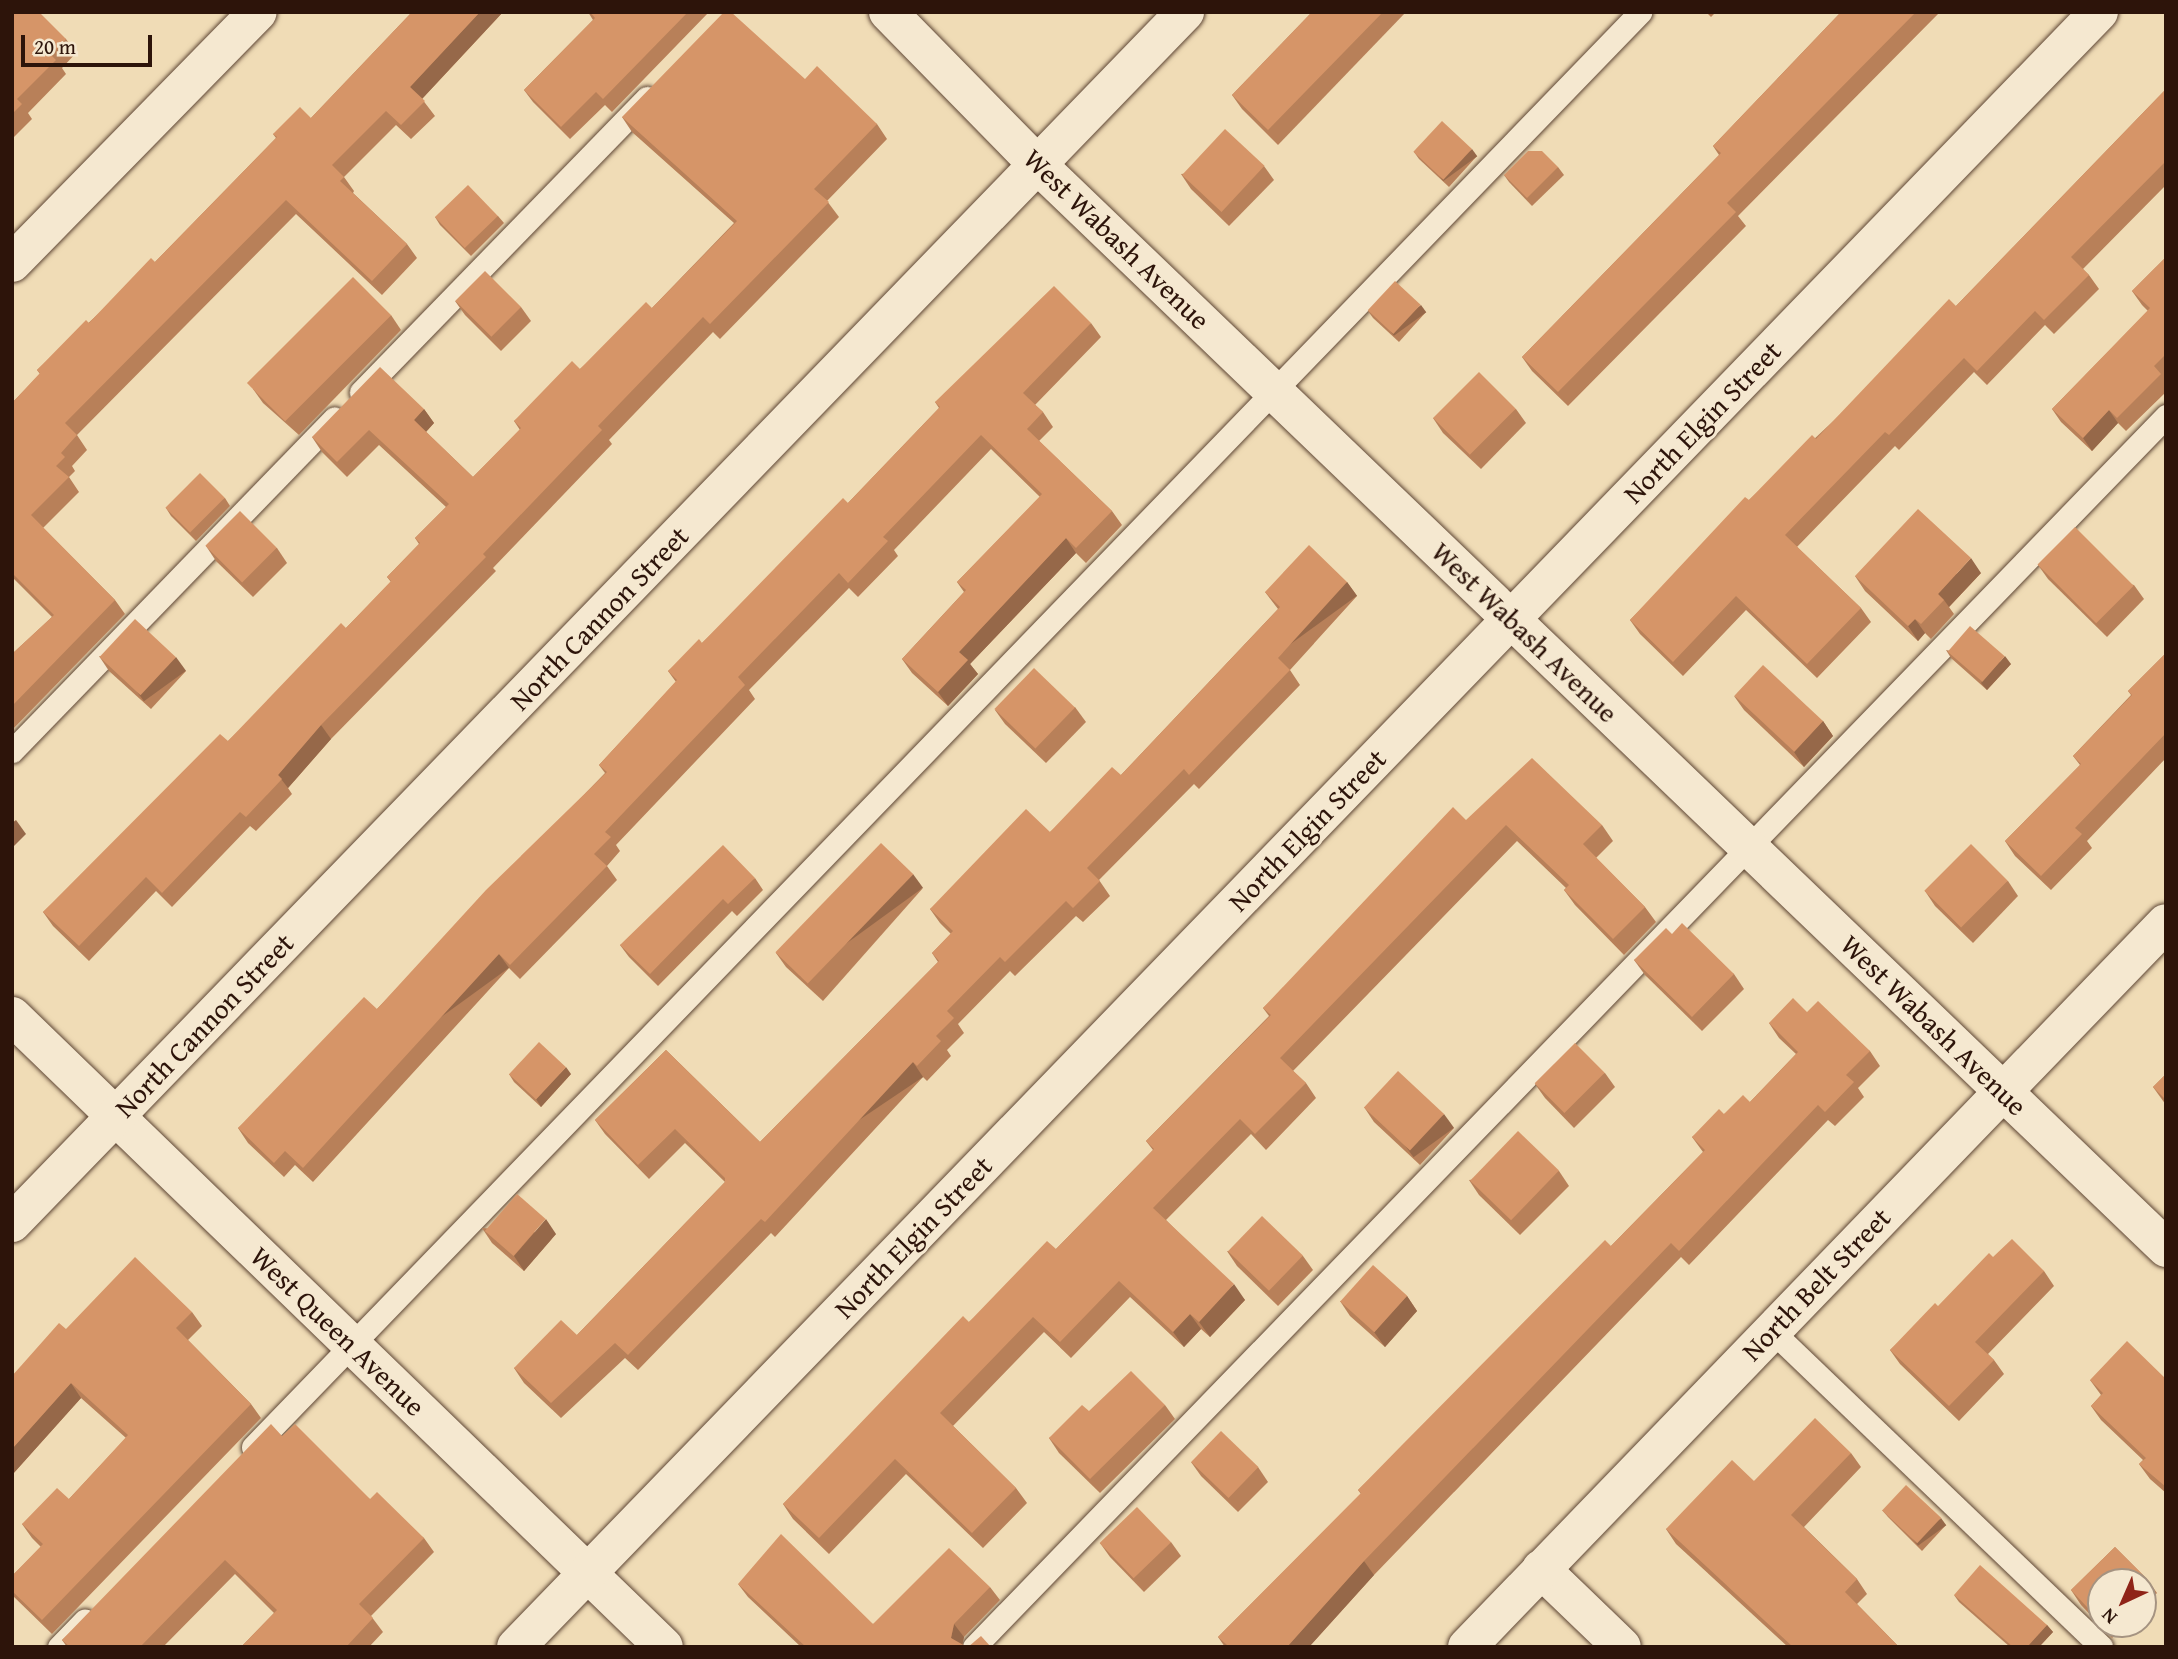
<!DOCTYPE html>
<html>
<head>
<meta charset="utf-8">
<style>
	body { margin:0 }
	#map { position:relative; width:2178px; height:1659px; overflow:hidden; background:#f0dcb6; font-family:"Gentium Book Plus",serif }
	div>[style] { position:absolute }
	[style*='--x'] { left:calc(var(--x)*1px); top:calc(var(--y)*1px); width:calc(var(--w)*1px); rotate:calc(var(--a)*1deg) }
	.roads { filter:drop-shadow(0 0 2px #5e4635) drop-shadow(0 0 2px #5e4635) }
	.service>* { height:23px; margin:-11.5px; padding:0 11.5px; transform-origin:11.5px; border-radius:11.5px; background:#f5e8d0 }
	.minor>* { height:38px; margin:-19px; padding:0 19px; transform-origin:19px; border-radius:19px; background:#f5e8d0 }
	.tertiary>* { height:38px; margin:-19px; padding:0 19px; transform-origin:19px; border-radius:19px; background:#f5e8d0 }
	.wall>* { inset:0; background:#b88059 }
	.shaded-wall>* { inset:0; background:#966849; transform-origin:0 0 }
	.building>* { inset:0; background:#d69568; transform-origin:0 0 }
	span { translate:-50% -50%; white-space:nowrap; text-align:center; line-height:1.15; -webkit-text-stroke:6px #f5e8d0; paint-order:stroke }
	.street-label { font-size:28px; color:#2d140a }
	.frame { position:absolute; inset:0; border:14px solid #2d140a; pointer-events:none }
	.north { position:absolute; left:2087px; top:1568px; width:70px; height:70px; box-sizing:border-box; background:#f5e8d0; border:2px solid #a59381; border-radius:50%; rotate:224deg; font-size:19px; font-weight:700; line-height:28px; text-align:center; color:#2d140a }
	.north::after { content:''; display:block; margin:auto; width:24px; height:32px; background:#8f2418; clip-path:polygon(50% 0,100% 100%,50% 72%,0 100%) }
	.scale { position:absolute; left:21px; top:35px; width:131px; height:32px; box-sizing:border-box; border:4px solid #2d140a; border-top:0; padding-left:9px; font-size:21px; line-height:24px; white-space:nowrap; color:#2d140a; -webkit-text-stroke:5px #f5e8d0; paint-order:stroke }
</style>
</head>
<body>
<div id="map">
	<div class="roads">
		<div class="service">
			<i style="--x:361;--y:392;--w:410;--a:-45.8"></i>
			<i style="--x:12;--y:751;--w:463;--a:-45.9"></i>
			<i style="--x:1772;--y:1331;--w:456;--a:43.8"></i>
			<i style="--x:253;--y:1447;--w:1996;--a:-45.97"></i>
			<i style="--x:59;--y:1647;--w:37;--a:-46"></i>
			<i style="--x:974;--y:1647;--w:1714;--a:-45.92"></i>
		</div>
		<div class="minor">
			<i style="--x:888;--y:12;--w:214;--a:45.6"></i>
			<i style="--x:1038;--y:165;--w:1564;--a:43.83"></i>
			<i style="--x:12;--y:263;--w:351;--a:-45.6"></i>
			<i style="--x:12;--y:1016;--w:907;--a:44.06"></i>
			<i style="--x:12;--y:1223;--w:1686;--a:-45.91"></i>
			<i style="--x:1541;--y:1569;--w:112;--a:43.9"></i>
			<i style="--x:516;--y:1647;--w:2276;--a:-45.93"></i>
		</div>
		<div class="tertiary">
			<i style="--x:1467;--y:1647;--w:1006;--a:-46.01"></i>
		</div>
	</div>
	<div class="wall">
		<i style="clip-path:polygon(12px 12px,66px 39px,76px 53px,62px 68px,66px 74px,28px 113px,32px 119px,12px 139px)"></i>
		<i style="clip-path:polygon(412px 12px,503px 12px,422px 99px,435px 116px,411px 139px,396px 125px,344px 177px,354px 191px,353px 193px,407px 244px,417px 258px,382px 295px,296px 214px,77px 435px,87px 450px,72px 466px,75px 471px,69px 477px,79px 492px,43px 528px,115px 600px,125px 614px,12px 730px,12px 654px,52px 617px,12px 577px,12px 403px,40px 374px,37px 370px,155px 262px,276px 138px,273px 134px,311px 118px)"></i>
		<i style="clip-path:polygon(588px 12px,709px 12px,612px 112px,605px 105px,570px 139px,533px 102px,524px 90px,593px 20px)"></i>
		<i style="clip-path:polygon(1312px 12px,1406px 12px,1278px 145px,1242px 109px,1232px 95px)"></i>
		<i style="clip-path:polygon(1706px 12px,1716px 12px,1711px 17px)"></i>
		<i style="clip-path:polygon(1841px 12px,1940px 12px,1738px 216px,1746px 226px,1568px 406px,1532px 371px,1522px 357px,1719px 155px,1713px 146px)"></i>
		<i style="clip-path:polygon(805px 79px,877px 124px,887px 139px,827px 201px,839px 217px,720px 339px,713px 332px,609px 440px,612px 444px,493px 568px,496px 571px,331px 739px,288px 788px,292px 794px,256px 831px,250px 826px,172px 907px,156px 891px,89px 961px,53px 926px,43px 912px,228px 741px,346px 628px,391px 582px,387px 577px,419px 544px,415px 538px,446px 507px,379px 445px,347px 477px,322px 452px,312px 437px,424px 409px,434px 423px,426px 432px,473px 477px,520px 430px,514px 421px,580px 369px,652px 308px,734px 223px,632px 132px,622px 117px)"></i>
		<i style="clip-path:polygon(2166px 89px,2166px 185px,2083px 269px,2089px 275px,2099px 289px,2054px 334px,2045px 325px,1987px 385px,1974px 372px,1899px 450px,1895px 446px,1797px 547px,1861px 608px,1871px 622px,1817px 678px,1746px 610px,1683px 676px,1640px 634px,1630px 620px,1749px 500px,1956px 306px)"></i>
		<i style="clip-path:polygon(1414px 152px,1477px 156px,1449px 187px,1419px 159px)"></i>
		<i style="clip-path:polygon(1264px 166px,1274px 180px,1229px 226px,1191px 189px,1181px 174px)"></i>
		<i style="clip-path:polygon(1558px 167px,1564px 175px,1532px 206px,1509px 182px,1504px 175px)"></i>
		<i style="clip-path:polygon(498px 216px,504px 223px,471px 256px,440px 225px,435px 217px)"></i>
		<i style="clip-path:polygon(2166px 257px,2166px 377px,2164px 378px,2166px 380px,2166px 392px,2126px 431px,2118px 423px,2092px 451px,2061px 422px,2052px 409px,2148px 311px,2142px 305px,2132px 291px)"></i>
		<i style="clip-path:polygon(455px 301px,521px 307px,531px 321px,501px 351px,465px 315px)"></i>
		<i style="clip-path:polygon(1368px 311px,1426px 312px,1399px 342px,1373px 318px)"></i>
		<i style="clip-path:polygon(391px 315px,401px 330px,299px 435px,263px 403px,253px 389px)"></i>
		<i style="clip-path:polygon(1091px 323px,1101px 337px,1035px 405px,1043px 412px,1053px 427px,1039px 441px,1112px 511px,1122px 525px,1086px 563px,1076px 553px,970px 664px,978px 674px,948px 706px,912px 673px,902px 659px,964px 592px,957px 582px,1040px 497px,991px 449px,894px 550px,898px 556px,858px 597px,849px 588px,749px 690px,755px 699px,616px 845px,620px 851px,607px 866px,617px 880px,520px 979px,509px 968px,313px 1182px,295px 1165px,284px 1177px,248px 1143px,238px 1128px,377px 1009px,605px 773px,599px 765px,676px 682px,668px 671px,702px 643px,848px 503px,939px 408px,935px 402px)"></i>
		<i style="clip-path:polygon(1516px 409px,1526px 423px,1481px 469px,1443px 433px,1433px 418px)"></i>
		<i style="clip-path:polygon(225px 498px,230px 506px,196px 541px,171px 516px,166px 508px)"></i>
		<i style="clip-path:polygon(206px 546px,277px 548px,287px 563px,253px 597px,216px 561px)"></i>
		<i style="clip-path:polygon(2038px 565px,2134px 585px,2144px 599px,2107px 637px,2048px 579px)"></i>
		<i style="clip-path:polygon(1981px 573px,1949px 607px,1954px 614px,1931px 639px,1925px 633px,1918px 641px,1865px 591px,1855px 576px)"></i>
		<i style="clip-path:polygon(1347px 582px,1357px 596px,1290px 670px,1300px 685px,1199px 789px,1194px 784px,1099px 880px,1110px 896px,1083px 922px,1076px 916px,1015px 976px,1010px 971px,958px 1024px,964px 1033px,947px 1050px,951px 1056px,927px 1081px,923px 1077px,775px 1237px,771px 1233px,638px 1370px,625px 1358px,561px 1418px,524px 1383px,514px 1368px,577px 1335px,725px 1182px,685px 1143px,649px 1179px,605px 1134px,595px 1120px,666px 1050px,760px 1142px,938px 962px,932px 953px,951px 934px,940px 923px,930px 909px,1050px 832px,1121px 775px,1278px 609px,1265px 592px)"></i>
		<i style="clip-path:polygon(1946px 650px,2011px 664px,1987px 690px,1951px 658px)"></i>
		<i style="clip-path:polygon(2166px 653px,2166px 758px,2087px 841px,2092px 848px,2051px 890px,2015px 856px,2005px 841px,2080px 765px,2073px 756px,2131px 695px,2128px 691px)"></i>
		<i style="clip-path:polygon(99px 656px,186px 671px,151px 709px,109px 671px)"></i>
		<i style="clip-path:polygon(1734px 696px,1823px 721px,1833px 736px,1804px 767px,1744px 710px)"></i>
		<i style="clip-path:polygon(1075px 707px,1086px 722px,1046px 763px,1005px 724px,995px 710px)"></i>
		<i style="clip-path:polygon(1466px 820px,1602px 825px,1613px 841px,1596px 858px,1645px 907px,1656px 922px,1624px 955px,1575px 905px,1564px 890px,1566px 888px,1517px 841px,1293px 1071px,1306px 1083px,1316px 1098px,1266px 1150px,1251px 1134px,1166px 1220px,1245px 1300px,1210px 1337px,1201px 1329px,1184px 1347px,1130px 1297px,1071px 1358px,1044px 1332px,953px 1426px,1016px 1488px,1027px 1503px,983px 1548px,906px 1474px,829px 1554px,793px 1519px,783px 1504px,969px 1322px,1056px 1249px,1153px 1150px,1146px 1141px,1269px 1016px,1263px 1008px)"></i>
		<i style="clip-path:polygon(755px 878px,763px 890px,737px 916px,732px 911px,658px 986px,629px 957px,620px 945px)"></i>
		<i style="clip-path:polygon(2008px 881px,2018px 896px,1973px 943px,1935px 906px,1925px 891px)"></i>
		<i style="clip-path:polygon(923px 888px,823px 1001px,786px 967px,776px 953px)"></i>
		<i style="clip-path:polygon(1672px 934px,1734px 974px,1744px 989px,1702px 1031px,1645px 975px,1634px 960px)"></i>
		<i style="clip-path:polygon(1807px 1012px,1870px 1051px,1880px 1066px,1858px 1088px,1864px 1097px,1835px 1126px,1828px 1120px,1689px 1265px,1681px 1257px,1374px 1575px,1309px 1647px,1225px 1647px,1218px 1637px,1361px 1494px,1358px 1490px,1611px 1246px,1703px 1152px,1692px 1137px,1724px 1114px,1750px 1102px,1796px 1054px,1779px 1038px,1769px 1023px)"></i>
		<i style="clip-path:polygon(1605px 1073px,1615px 1087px,1574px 1128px,1545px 1098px,1535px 1084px)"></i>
		<i style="clip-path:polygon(509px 1074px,571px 1074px,541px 1107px,514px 1082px)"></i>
		<i style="clip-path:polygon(2166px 1074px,2166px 1105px,2153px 1087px)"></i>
		<i style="clip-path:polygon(1364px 1107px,1454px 1128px,1420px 1165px,1374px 1122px)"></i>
		<i style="clip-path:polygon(1559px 1171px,1569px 1186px,1520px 1235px,1479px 1195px,1469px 1180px)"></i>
		<i style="clip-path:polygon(482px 1228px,556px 1234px,524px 1271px,492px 1243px)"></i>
		<i style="clip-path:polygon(1227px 1251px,1303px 1256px,1313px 1270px,1278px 1306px,1237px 1266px)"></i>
		<i style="clip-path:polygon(1993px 1257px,2044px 1271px,2054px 1286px,1988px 1354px,1994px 1360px,2004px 1374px,1959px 1421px,1900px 1364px,1890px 1350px)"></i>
		<i style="clip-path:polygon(1407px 1296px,1417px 1311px,1385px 1347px,1350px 1316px,1340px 1301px)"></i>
		<i style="clip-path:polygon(192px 1312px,202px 1326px,188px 1340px,251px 1404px,261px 1418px,52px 1634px,12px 1595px,12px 1576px,41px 1547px,32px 1538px,22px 1524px,69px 1499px,126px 1438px,81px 1398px,12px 1475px,12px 1376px,66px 1329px)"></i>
		<i style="clip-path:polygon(2166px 1379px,2166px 1493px,2150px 1479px,2139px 1464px,2143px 1460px,2101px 1420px,2091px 1406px,2101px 1395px,2090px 1380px)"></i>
		<i style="clip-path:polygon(1165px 1405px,1175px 1419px,1100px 1493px,1059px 1453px,1049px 1438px,1089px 1411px)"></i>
		<i style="clip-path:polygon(282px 1436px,424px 1538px,434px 1552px,371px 1616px,383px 1632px,369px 1647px,241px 1647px,274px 1613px,235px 1574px,163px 1647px,67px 1647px,62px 1640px)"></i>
		<i style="clip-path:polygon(1851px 1453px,1861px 1467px,1804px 1527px,1857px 1579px,1867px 1594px,1857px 1604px,1899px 1647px,1788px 1647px,1676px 1544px,1666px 1529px,1754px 1481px)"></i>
		<i style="clip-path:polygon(1191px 1462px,1258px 1467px,1268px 1482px,1238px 1512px,1201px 1476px)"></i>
		<i style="clip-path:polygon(1882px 1510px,1946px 1525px,1922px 1551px,1888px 1517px)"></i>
		<i style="clip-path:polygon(1171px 1542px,1181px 1556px,1144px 1592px,1110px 1557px,1100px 1543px)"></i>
		<i style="clip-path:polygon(2115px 1547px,2147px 1579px,2157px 1593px,2143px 1607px,2143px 1582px,2101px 1582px,2101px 1624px,2126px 1624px,2112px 1638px,2081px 1605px,2071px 1590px)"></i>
		<i style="clip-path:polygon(738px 1584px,873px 1624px,990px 1587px,1000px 1600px,964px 1637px,962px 1644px,967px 1647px,801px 1647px,748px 1597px)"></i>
		<i style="clip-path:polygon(1954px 1595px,2047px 1625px,2053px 1632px,2039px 1647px,2010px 1647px,1959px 1602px)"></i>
	</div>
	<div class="shaded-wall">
		<i style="clip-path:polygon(480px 12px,503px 12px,420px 101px,410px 87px)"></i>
		<i style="left:1472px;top:149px;width:9px;height:42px;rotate:54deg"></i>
		<i style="left:1421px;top:305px;width:9px;height:40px;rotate:54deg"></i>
		<i style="clip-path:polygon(424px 409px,434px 423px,424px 434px,414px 420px)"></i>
		<i style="clip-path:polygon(2109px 410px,2118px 423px,2092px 451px,2083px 438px)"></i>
		<i style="clip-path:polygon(1066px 538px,1076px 553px,970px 664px,978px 674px,948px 706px,938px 692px,959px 652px)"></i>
		<i style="clip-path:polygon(1971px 558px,1981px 573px,1949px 607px,1944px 600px,1938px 594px)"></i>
		<i style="left:1347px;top:582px;width:17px;height:103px;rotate:54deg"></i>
		<i style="clip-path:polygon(1915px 619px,1925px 633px,1918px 641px,1908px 626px)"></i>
		<i style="clip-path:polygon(2005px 656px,2011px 664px,1987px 690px,1981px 683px)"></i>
		<i style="left:176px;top:657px;width:17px;height:52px;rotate:54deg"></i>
		<i style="clip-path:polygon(1823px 721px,1833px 736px,1804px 767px,1794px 752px)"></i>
		<i style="clip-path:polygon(321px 725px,331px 739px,288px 788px,278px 775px)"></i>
		<i style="clip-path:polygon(16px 820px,26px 834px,12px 848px,12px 823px)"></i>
		<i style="left:913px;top:874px;width:17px;height:151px;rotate:54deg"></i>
		<i style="left:499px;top:954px;width:17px;height:290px;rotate:54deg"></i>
		<i style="left:913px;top:1062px;width:18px;height:218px;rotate:56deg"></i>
		<i style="clip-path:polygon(566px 1067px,571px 1074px,541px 1107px,536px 1099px)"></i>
		<i style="left:1444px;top:1114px;width:17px;height:50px;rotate:54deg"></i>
		<i style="clip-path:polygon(546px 1219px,556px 1234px,524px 1271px,514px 1256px)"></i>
		<i style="clip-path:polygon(1234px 1284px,1245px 1300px,1210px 1337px,1199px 1322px)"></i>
		<i style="clip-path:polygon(1407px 1296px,1417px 1311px,1385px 1347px,1374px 1332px)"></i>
		<i style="clip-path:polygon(1190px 1314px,1201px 1329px,1184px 1347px,1173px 1332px)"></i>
		<i style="clip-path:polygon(71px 1383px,81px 1398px,12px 1475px,12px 1449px)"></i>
		<i style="left:1941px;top:1518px;width:9px;height:35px;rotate:54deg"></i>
		<i style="clip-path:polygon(1364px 1561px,1374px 1575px,1309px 1647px,1287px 1647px)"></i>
		<i style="clip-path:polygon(954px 1624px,964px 1637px,962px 1647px,951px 1638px)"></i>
		<i style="clip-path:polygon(2047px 1625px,2053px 1632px,2039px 1647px,2027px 1647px)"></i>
	</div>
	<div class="building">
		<i style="clip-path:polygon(12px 12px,39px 12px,66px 39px,51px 55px,56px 60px,17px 99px,22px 104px,12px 114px)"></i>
		<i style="clip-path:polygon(412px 12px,480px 12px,410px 87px,425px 101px,401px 125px,386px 111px,332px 165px,344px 177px,340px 181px,407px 244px,372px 281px,286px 200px,65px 423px,77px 435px,61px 453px,65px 457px,56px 466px,69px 477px,31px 515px,115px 600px,12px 706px,12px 654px,54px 615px,12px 573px,12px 403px,40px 373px,37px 370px,86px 320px,89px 323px,151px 258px,155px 262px,277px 137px,273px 134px,300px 107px,311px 118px)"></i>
		<i style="clip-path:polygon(590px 12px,688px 12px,603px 99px,596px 92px,561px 127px,524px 90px,595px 18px)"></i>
		<i style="clip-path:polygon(724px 12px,731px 12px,805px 79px,817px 66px,877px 124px,814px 189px,829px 202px,710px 324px,703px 317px,598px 426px,602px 430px,483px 554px,486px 557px,321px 725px,278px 775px,282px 779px,246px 817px,240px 812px,162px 893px,146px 877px,79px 946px,43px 912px,220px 734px,228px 741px,341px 623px,346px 628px,391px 581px,387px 577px,420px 543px,415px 538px,449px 504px,369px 430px,337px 462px,312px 437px,380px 367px,424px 409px,414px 420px,473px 477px,521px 428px,514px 421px,572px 361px,580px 369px,646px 302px,652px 308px,737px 221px,622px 117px)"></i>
		<i style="clip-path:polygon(1312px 12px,1383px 12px,1268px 130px,1232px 95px)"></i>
		<i style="clip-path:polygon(1841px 12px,1916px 12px,1727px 203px,1736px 212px,1558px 392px,1522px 357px,1721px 153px,1713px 146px)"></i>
		<i style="clip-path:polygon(2166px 89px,2166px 161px,2071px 257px,2089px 275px,2044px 320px,2035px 311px,1977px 371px,1964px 358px,1889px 435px,1885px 432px,1785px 535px,1861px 608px,1807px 664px,1736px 596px,1673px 662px,1630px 620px,1745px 497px,1749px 500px,1812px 435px,1816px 439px,1949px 299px,1956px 306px)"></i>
		<i style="left:1442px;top:121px;width:41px;height:42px;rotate:43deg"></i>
		<i style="left:1225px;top:129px;width:54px;height:63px;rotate:43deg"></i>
		<i style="clip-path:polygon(1528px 151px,1542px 151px,1558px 167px,1527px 198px,1504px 175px)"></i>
		<i style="left:468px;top:185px;width:43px;height:46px;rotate:46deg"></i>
		<i style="clip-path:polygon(2166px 257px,2166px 354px,2154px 366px,2161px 374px,2117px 418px,2109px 410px,2083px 438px,2052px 409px,2150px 308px,2132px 291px)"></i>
		<i style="left:485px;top:271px;width:51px;height:42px;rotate:45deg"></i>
		<i style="left:353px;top:277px;width:54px;height:150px;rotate:45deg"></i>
		<i style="left:1395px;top:281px;width:35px;height:40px;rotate:43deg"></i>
		<i style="clip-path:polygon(1054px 286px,1091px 323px,1023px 393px,1043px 412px,1027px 429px,1112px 511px,1076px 548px,1066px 538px,959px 652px,968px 660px,938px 692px,902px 659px,966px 590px,957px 582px,1042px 494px,981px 435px,883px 537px,888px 541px,848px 583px,839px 573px,738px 677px,745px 685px,605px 832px,611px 837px,594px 854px,607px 866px,510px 965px,499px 954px,303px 1168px,285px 1151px,274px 1163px,238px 1128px,364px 997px,377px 1009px,486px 890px,607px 772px,599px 765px,677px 680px,668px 671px,699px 639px,702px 643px,843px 498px,848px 503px,940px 407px,935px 402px)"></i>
		<i style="left:1479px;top:372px;width:52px;height:65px;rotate:45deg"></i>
		<i style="left:200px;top:473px;width:35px;height:49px;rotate:45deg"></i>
		<i style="clip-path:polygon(1918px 509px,1971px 558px,1938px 594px,1944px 600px,1921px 624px,1915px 619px,1908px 626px,1855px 576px)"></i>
		<i style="left:240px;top:511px;width:52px;height:49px;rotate:45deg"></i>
		<i style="left:2075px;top:527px;width:83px;height:53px;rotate:45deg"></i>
		<i style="clip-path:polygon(1309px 545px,1347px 582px,1278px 658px,1290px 670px,1189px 775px,1184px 769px,1087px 868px,1100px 881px,1073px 908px,1066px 901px,1005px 962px,1000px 957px,947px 1011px,954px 1018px,936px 1036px,941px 1041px,917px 1066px,913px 1062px,765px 1222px,761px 1219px,628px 1355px,615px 1343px,551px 1403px,514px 1368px,561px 1320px,577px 1335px,725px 1182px,725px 1178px,675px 1129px,638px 1165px,595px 1120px,666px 1050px,760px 1142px,939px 961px,932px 953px,953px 931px,930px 909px,1026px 809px,1050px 832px,1112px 767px,1121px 775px,1280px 607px,1265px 592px)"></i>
		<i style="left:135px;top:619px;width:56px;height:52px;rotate:43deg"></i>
		<i style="left:1970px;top:626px;width:46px;height:34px;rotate:41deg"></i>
		<i style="clip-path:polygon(2166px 653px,2166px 733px,2075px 828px,2082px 834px,2041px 876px,2005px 841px,2081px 764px,2073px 756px,2132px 695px,2128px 691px)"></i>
		<i style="left:1763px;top:665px;width:82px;height:42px;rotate:43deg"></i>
		<i style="left:1034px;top:668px;width:57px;height:57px;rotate:44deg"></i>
		<i style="clip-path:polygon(1532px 758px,1602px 825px,1583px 844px,1645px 907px,1613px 939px,1564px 890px,1569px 885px,1506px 825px,1280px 1058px,1306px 1083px,1255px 1134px,1240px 1119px,1153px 1208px,1234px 1284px,1199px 1322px,1190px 1314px,1173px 1332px,1119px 1281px,1060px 1342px,1033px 1317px,940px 1413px,1016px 1488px,972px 1533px,895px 1459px,819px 1538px,783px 1504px,963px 1316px,969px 1322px,1047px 1241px,1056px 1249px,1154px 1149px,1146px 1141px,1271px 1015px,1263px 1008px,1453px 807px,1466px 820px)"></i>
		<i style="left:881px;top:843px;width:45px;height:152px;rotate:44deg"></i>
		<i style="left:1971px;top:844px;width:52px;height:66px;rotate:45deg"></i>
		<i style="clip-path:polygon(723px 845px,755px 878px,728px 904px,723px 899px,650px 974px,620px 945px)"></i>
		<i style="clip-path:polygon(1682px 923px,1734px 974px,1692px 1017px,1634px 960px,1666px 928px,1672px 934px)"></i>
		<i style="clip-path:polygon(1793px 998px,1807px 1012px,1818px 1001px,1870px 1051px,1846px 1075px,1854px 1082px,1825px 1112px,1818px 1105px,1679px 1251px,1671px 1243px,1364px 1561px,1287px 1647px,1225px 1647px,1227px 1645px,1218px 1637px,1361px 1493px,1358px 1490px,1402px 1445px,1605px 1240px,1611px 1246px,1705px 1150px,1692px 1137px,1719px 1109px,1724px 1114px,1743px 1095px,1750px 1102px,1798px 1052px,1769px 1023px)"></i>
		<i style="left:539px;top:1042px;width:37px;height:44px;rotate:43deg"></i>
		<i style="left:1575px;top:1043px;width:42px;height:57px;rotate:45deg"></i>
		<i style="left:1398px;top:1071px;width:63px;height:50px;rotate:43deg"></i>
		<i style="clip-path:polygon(2166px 1074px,2166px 1100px,2153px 1087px)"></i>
		<i style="left:1518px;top:1131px;width:57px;height:69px;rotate:44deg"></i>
		<i style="left:517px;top:1194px;width:38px;height:49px;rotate:41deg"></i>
		<i style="left:1262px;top:1216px;width:57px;height:49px;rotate:44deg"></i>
		<i style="clip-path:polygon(2012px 1239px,2044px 1271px,1975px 1342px,1994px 1360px,1949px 1406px,1890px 1350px,1935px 1303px,1938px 1306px,1989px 1253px,1993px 1257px)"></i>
		<i style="clip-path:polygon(135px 1257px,192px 1312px,176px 1328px,251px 1404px,42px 1620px,12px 1591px,12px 1576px,43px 1544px,22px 1524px,57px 1488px,69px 1499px,128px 1435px,71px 1383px,12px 1449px,12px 1376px,59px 1323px,66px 1329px)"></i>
		<i style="left:1373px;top:1265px;width:46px;height:49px;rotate:42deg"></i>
		<i style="clip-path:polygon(2127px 1341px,2166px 1379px,2166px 1487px,2139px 1464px,2146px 1458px,2091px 1406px,2103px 1393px,2090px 1380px)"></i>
		<i style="clip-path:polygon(1131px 1371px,1165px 1405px,1090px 1479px,1049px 1438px,1082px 1405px,1089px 1411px)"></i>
		<i style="clip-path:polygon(1815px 1418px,1851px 1453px,1791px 1515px,1857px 1579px,1845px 1592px,1899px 1647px,1793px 1647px,1666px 1529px,1732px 1460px,1754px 1481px)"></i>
		<i style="clip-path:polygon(271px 1424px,282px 1436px,295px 1424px,370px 1499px,377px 1492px,424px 1538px,359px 1604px,373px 1618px,346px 1647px,241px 1647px,277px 1610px,225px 1560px,140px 1647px,70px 1647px,62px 1640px)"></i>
		<i style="left:1221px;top:1431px;width:52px;height:43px;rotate:44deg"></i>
		<i style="left:1906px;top:1485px;width:48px;height:35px;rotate:43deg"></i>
		<i style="left:1137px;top:1507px;width:49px;height:52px;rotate:46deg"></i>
		<i style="clip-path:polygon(781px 1534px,873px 1624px,949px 1548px,990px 1587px,954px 1624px,951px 1638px,967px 1647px,806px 1647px,738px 1584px)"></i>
		<i style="clip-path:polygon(2115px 1547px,2147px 1579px,2143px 1583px,2143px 1582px,2101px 1582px,2101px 1622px,2071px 1590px)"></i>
		<i style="clip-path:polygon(1980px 1565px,2047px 1625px,2027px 1647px,2013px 1647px,1954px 1595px)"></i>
		<i style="clip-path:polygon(981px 1636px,991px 1647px,968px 1647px)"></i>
	</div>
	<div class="street-label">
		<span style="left:1117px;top:239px;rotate:44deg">West Wabash Avenue</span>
		<span style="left:1702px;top:422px;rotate:-46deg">North Elgin Street</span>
		<span style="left:599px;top:618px;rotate:-46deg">North Cannon Street</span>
		<span style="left:1525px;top:632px;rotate:44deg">West Wabash Avenue</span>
		<span style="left:1307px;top:830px;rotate:-46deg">North Elgin Street</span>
		<span style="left:204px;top:1025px;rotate:-46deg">North Cannon Street</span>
		<span style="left:1934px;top:1025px;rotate:44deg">West Wabash Avenue</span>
		<span style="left:913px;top:1237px;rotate:-46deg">North Elgin Street</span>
		<span style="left:1816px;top:1284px;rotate:-46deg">North Belt Street</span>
		<span style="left:338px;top:1331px;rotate:44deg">West Queen Avenue</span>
	</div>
	<div class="frame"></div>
	<div class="north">N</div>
	<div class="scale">20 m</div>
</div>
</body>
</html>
